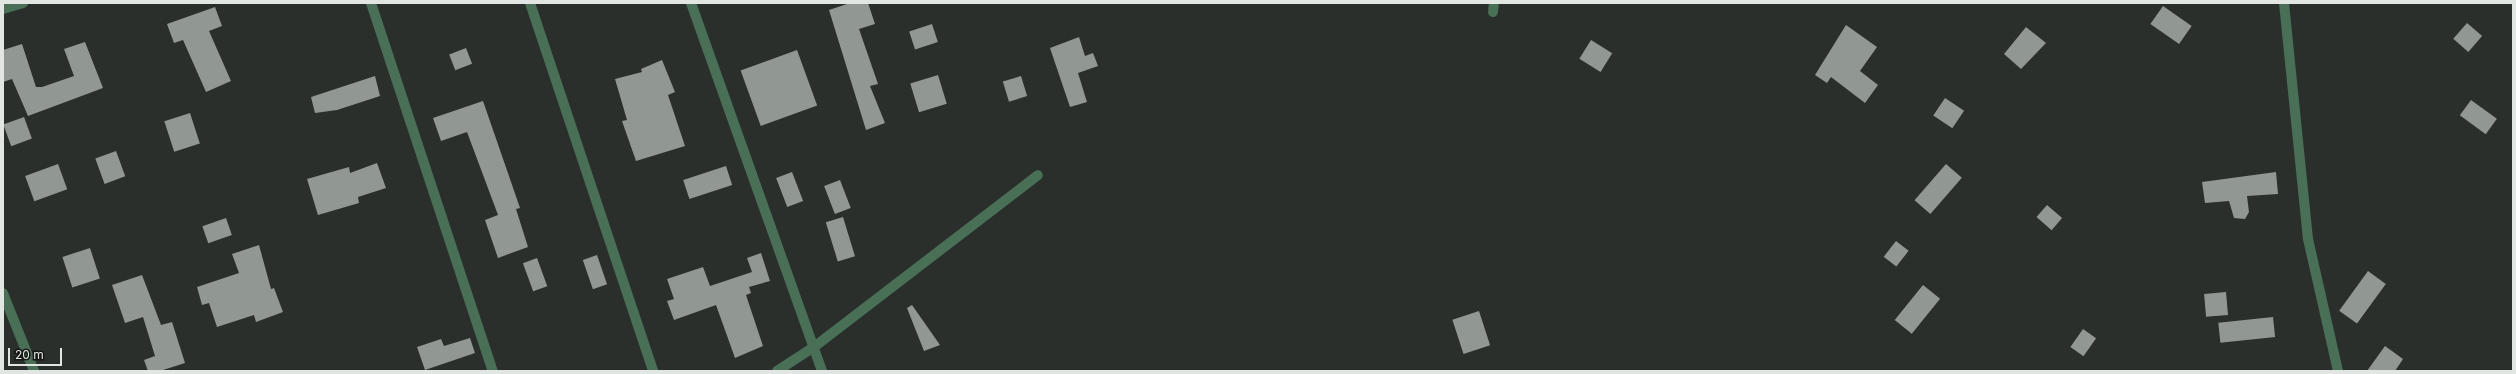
<!DOCTYPE html>
<html>
<head>
<meta charset="utf-8">
<style>
	body { margin:0 }
	#map { position:relative; width:2516px; height:374px; overflow:hidden; background:#2a2f2c; font-family:Inter,sans-serif }
	div>[style] { position:absolute }
	[style*='--x'] { left:calc(var(--x)*1px); top:calc(var(--y)*1px); width:calc(var(--w)*1px); rotate:calc(var(--a)*1deg) }
	.building>* { inset:0; background:#919793; transform-origin:0 0 }
	.minor>* { height:10px; margin:-5px; padding:0 5px; transform-origin:5px; border-radius:5px; background:#497057 }
	span { translate:-50% -50%; white-space:nowrap; text-align:center; line-height:1.15; -webkit-text-stroke:4px #141715; paint-order:stroke }
	.frame { position:absolute; inset:0; border:4px solid #e2e6e3; pointer-events:none }
	.scale { position:absolute; left:8px; top:348px; width:54px; height:18px; box-sizing:border-box; border:2px solid #e2e6e3; border-top:0; padding-left:5px; font-size:12px; line-height:14px; white-space:nowrap; color:#e2e6e3; -webkit-text-stroke:3px #141715; paint-order:stroke }
</style>
</head>
<body>
<div id="map">
	<div class="building">
		<i style="clip-path:polygon(850px 3px,868px 3px,875px 24px,859px 29px,878px 84px,870px 86px,885px 123px,866px 130px,829px 10px)"></i>
		<i style="left:2163px;top:6px;width:35px;height:22px;rotate:35deg"></i>
		<i style="clip-path:polygon(215px 7px,222px 26px,209px 31px,231px 81px,206px 92px,183px 40px,174px 43px,167px 24px)"></i>
		<i style="left:2467px;top:23px;width:20px;height:21px;rotate:41deg"></i>
		<i style="left:932px;top:24px;width:19px;height:24px;rotate:72deg"></i>
		<i style="clip-path:polygon(1846px 25px,1877px 47px,1860px 71px,1878px 85px,1865px 103px,1831px 77px,1827px 83px,1815px 75px)"></i>
		<i style="clip-path:polygon(2026px 27px,2046px 43px,2021px 69px,2004px 54px)"></i>
		<i style="clip-path:polygon(1079px 37px,1085px 56px,1093px 53px,1098px 66px,1078px 73px,1087px 102px,1070px 107px,1050px 48px)"></i>
		<i style="left:1591px;top:40px;width:25px;height:22px;rotate:32deg"></i>
		<i style="clip-path:polygon(85px 42px,103px 88px,28px 116px,12px 79px,3px 82px,3px 50px,22px 44px,36px 87px,42px 87px,74px 76px,64px 49px)"></i>
		<i style="left:466px;top:48px;width:17px;height:18px;rotate:69deg"></i>
		<i style="left:797px;top:50px;width:59px;height:60px;rotate:70deg"></i>
		<i style="clip-path:polygon(662px 60px,675px 92px,668px 95px,685px 146px,636px 161px,622px 121px,627px 120px,615px 79px,642px 72px,641px 69px)"></i>
		<i style="left:938px;top:75px;width:30px;height:29px;rotate:73deg"></i>
		<i style="clip-path:polygon(375px 76px,380px 96px,337px 110px,315px 113px,311px 97px)"></i>
		<i style="left:1021px;top:76px;width:21px;height:19px;rotate:73deg"></i>
		<i style="left:1945px;top:98px;width:23px;height:21px;rotate:34deg"></i>
		<i style="left:2471px;top:100px;width:32px;height:19px;rotate:36deg"></i>
		<i style="clip-path:polygon(483px 101px,520px 208px,516px 209px,528px 247px,498px 258px,485px 220px,498px 215px,467px 132px,441px 141px,433px 118px)"></i>
		<i style="left:190px;top:113px;width:32px;height:27px;rotate:72deg"></i>
		<i style="left:24px;top:117px;width:23px;height:22px;rotate:70deg"></i>
		<i style="left:116px;top:151px;width:27px;height:22px;rotate:70deg"></i>
		<i style="clip-path:polygon(377px 163px,386px 188px,358px 197px,359px 203px,318px 215px,307px 179px,349px 167px,350px 173px)"></i>
		<i style="left:58px;top:164px;width:27px;height:35px;rotate:70deg"></i>
		<i style="left:1946px;top:164px;width:21px;height:48px;rotate:41deg"></i>
		<i style="left:726px;top:166px;width:20px;height:45px;rotate:72deg"></i>
		<i style="left:792px;top:172px;width:31px;height:17px;rotate:69deg"></i>
		<i style="clip-path:polygon(2276px 172px,2278px 194px,2247px 196px,2249px 212px,2245px 219px,2234px 218px,2229px 201px,2205px 203px,2202px 182px)"></i>
		<i style="left:840px;top:180px;width:30px;height:17px;rotate:69deg"></i>
		<i style="left:2047px;top:205px;width:20px;height:16px;rotate:41deg"></i>
		<i style="left:843px;top:217px;width:41px;height:18px;rotate:73deg"></i>
		<i style="left:226px;top:218px;width:18px;height:25px;rotate:71deg"></i>
		<i style="left:1896px;top:241px;width:16px;height:20px;rotate:38deg"></i>
		<i style="clip-path:polygon(259px 245px,271px 289px,274px 288px,283px 312px,256px 322px,254px 315px,217px 327px,209px 303px,202px 305px,197px 287px,239px 273px,232px 254px)"></i>
		<i style="left:90px;top:248px;width:32px;height:29px;rotate:72deg"></i>
		<i style="clip-path:polygon(761px 253px,770px 281px,749px 287px,751px 293px,746px 295px,763px 346px,735px 358px,716px 305px,674px 320px,667px 301px,674px 299px,667px 279px,703px 267px,710px 286px,752px 272px,747px 258px)"></i>
		<i style="left:597px;top:255px;width:31px;height:15px;rotate:71deg"></i>
		<i style="left:537px;top:258px;width:30px;height:15px;rotate:70deg"></i>
		<i style="left:2368px;top:271px;width:22px;height:49px;rotate:36deg"></i>
		<i style="clip-path:polygon(142px 275px,161px 325px,172px 322px,185px 363px,160px 371px,148px 371px,144px 360px,155px 356px,143px 317px,125px 323px,112px 285px)"></i>
		<i style="left:1923px;top:285px;width:22px;height:45px;rotate:39deg"></i>
		<i style="left:2226px;top:292px;width:23px;height:22px;rotate:85deg"></i>
		<i style="clip-path:polygon(912px 305px,940px 345px,924px 351px,907px 308px)"></i>
		<i style="left:1479px;top:311px;width:36px;height:28px;rotate:72deg"></i>
		<i style="left:2273px;top:317px;width:20px;height:55px;rotate:84deg"></i>
		<i style="left:2083px;top:329px;width:16px;height:22px;rotate:35deg"></i>
		<i style="clip-path:polygon(470px 338px,475px 353px,425px 370px,417px 347px,441px 339px,444px 346px)"></i>
		<i style="clip-path:polygon(2385px 346px,2403px 359px,2395px 371px,2367px 371px)"></i>
	</div>
	<div class="minor">
		<i style="--x:371;--y:3;--w:388;--a:71.7"></i>
		<i style="--x:530;--y:3;--w:388;--a:71.5"></i>
		<i style="--x:691;--y:3;--w:391;--a:70.4"></i>
		<i style="--x:2284;--y:3;--w:237;--a:84.2"></i>
		<i style="--x:2308;--y:239;--w:135;--a:77.2"></i>
		<i style="--x:3;--y:9;--w:21;--a:-17"></i>
		<i style="--x:1493;--y:12;--w:9;--a:-84"></i>
		<i style="--x:3;--y:293;--w:84;--a:68.3"></i>
		<i style="--x:777;--y:371;--w:44;--a:-33"></i>
		<i style="--x:814;--y:347;--w:282;--a:-37.5"></i>
	</div>
	<div class="frame"></div>
	<div class="scale">20 m</div>
</div>
</body>
</html>
